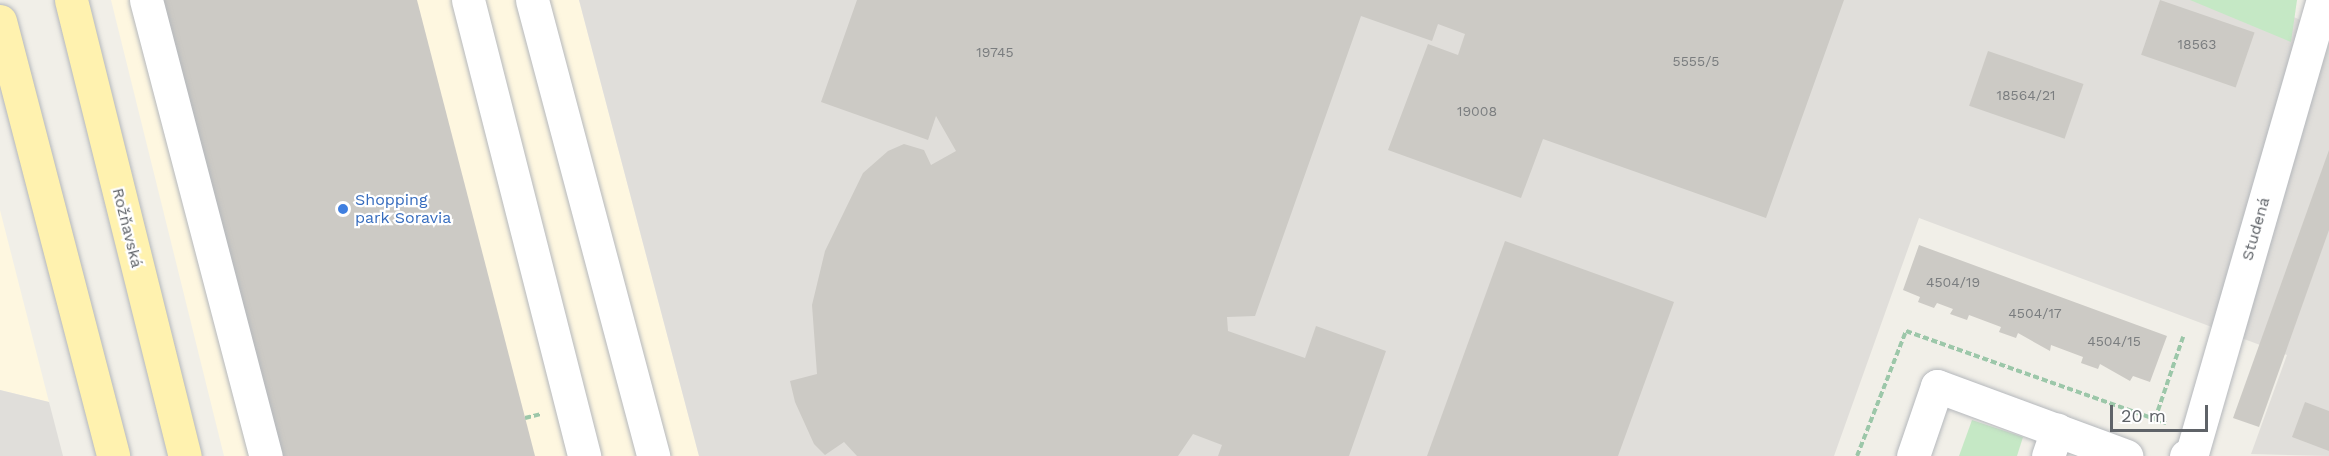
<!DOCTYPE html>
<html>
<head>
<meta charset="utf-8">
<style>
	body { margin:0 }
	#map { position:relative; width:2329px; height:456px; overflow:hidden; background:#f1efe8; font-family:"Work Sans",sans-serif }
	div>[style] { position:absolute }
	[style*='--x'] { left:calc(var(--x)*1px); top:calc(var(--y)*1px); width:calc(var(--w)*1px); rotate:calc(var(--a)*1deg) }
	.commercial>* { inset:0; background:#fef7e0 }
	.industrial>* { inset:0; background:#e0deda }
	.green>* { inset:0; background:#c5e8c5 }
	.building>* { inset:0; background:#cccac5; transform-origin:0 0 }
	.path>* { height:4px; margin-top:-2px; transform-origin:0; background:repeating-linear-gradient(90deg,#9cc7a9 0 6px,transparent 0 9px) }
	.roads { filter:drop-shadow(0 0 2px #b5b8bc) drop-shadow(0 0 2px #b5b8bc) }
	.minor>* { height:33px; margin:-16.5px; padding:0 16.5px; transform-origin:16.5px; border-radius:16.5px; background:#fff }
	.major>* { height:33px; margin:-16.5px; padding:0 16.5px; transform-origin:16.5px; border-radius:16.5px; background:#fff2af }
	.dots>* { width:16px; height:16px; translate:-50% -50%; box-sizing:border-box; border:3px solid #fff; border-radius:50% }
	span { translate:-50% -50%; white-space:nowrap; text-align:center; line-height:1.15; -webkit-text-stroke:4.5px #fff; paint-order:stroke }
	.number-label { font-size:14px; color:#7a7d7f }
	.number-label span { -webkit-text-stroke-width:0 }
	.shop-label { font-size:16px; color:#366cbe }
	.left { translate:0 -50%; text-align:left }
	.street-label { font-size:16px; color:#5f6368 }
	.scale { position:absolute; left:2110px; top:405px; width:98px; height:27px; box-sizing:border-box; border:3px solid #5f6368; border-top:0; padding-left:8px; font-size:18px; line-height:21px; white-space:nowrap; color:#5f6368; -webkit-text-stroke:4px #fff; paint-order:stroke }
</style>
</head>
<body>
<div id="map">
	<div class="commercial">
		<i style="clip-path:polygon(111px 0,579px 0,699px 456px,224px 456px)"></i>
		<i style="clip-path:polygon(0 210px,49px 402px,0 390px)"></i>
	</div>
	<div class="industrial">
		<i style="clip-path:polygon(579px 0,2256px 0,2329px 33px,2329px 456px,2251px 454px,2287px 355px,1919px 218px,1834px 456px,699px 456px)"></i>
		<i style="clip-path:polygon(0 390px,49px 402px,63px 456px,0 456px)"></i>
	</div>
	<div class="green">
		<i style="clip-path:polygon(2190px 0,2297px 0,2291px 42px)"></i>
		<i style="clip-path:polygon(1972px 420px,2023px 437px,2017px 456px,1959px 456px)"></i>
	</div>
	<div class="building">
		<i style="clip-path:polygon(160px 0,417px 0,535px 456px,279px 456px)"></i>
		<i style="clip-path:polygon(857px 0,1844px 0,1766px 218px,1543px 139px,1521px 198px,1388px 150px,1428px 44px,1458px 55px,1465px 34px,1438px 24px,1432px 41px,1361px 16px,1255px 316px,1227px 317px,1228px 331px,1305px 358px,1316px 326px,1386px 351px,1349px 456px,1218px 456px,1222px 445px,1193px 434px,1178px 456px,857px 456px,844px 442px,825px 455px,814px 444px,795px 402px,790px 381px,817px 374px,812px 305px,825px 251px,863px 173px,888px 151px,904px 144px,924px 150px,931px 165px,956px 151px,936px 116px,928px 140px,821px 102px)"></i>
		<i style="left:2160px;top:0;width:100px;height:58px;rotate:19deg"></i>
		<i style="left:1988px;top:51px;width:101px;height:58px;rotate:19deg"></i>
		<i style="clip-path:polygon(2329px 150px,2329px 230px,2259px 427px,2233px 418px)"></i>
		<i style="clip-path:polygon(1505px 241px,1674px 302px,1618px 456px,1427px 456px)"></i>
		<i style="clip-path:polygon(1919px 245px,2167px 336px,2150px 382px,2133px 376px,2130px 381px,2100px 364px,2098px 369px,2081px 363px,2083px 357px,2051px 345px,2050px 351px,2018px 333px,2016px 338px,1999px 332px,2001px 327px,1969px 315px,1967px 320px,1950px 314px,1953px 309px,1937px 303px,1934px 308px,1918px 302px,1920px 297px,1903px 290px)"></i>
		<i style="clip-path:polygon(2305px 402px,2329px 411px,2329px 451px,2292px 437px)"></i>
	</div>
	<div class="path">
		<i style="--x:525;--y:418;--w:16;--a:-14"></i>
		<i style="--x:2155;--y:419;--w:87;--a:-71.1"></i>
		<i style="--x:1857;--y:456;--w:134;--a:-68.6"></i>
		<i style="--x:1906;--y:331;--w:276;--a:19.5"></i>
	</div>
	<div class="roads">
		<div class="minor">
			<i style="--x:146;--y:0;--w:472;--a:75.3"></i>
			<i style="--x:468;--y:0;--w:471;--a:75.7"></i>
			<i style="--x:532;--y:0;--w:472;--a:75.1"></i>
			<i style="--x:1913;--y:456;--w:74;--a:-71.1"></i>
			<i style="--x:1937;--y:386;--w:202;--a:20.3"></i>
			<i style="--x:2048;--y:456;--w:28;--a:-71"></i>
			<i style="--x:2186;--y:456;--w:7;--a:-27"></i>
			<i style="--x:2192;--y:453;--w:472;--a:-73.9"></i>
		</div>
		<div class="major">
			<i style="--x:71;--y:0;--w:470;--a:76"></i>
			<i style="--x:0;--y:21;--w:449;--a:75.4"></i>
		</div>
	</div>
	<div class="dots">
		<i style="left:343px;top:209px;background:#3f7fe0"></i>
	</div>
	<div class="number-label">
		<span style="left:2197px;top:44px">18563</span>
		<span style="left:995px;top:52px">19745</span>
		<span style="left:1696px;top:61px">5555/5</span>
		<span style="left:2026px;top:95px">18564/21</span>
		<span style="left:1477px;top:111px">19008</span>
		<span style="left:1953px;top:282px">4504/19</span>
		<span style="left:2035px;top:313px">4504/17</span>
		<span style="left:2114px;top:341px">4504/15</span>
	</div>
	<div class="shop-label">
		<span class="left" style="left:355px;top:209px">Shopping<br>park Soravia</span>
	</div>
	<div class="street-label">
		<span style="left:127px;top:228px;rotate:76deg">Rožňavská</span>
		<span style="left:2256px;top:229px;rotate:-74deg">Studená</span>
	</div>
	<div class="scale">20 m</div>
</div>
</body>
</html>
